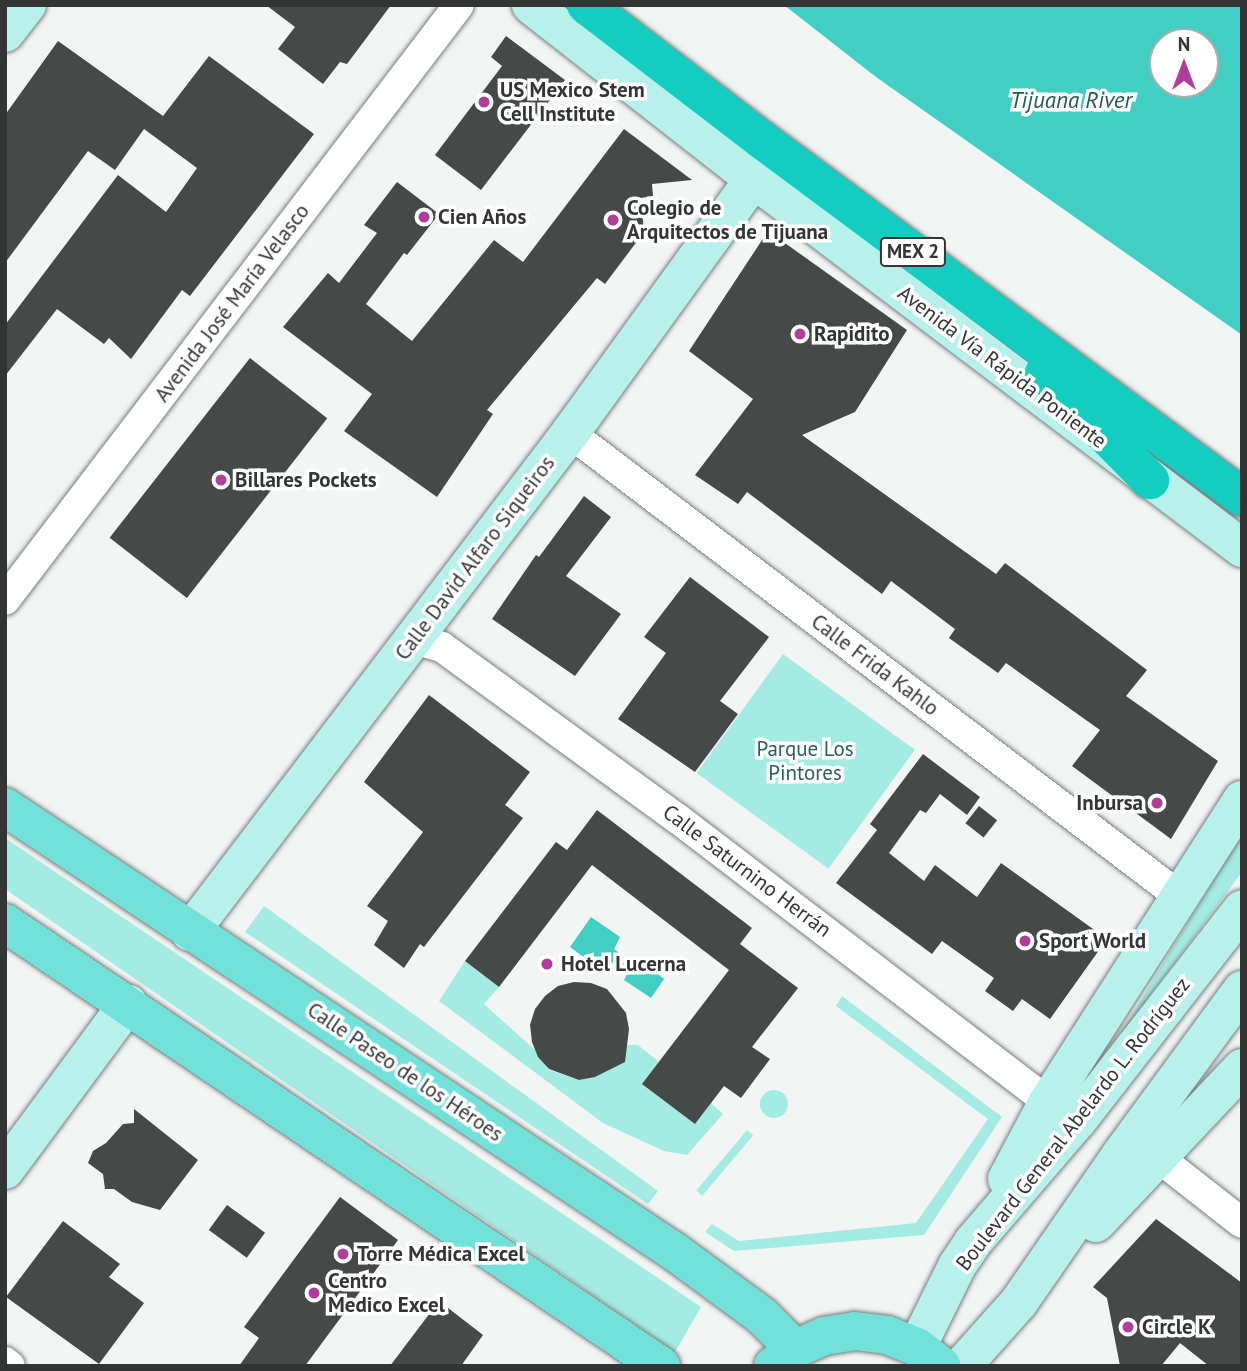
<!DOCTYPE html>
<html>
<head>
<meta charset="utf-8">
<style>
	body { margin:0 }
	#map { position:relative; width:1247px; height:1371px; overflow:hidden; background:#f1f6f5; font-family:"PT Sans",sans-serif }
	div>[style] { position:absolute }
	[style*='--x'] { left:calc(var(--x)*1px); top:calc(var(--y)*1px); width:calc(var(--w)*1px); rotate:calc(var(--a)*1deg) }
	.green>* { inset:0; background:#a4ebe3; transform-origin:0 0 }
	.round { border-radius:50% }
	.water>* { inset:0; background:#42cec3 }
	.building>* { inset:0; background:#454948; transform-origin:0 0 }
	.roads { filter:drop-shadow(0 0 2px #797d7d) drop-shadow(0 0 2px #797d7d) }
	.street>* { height:30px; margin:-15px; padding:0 15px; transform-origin:15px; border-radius:15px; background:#fff }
	.secondary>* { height:38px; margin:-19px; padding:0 19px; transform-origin:19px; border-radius:19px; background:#b8f0ec }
	.primary>* { height:38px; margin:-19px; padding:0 19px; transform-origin:19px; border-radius:19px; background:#72e1da }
	.highway>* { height:38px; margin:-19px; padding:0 19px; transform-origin:19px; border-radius:19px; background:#14cdc1 }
	.dots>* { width:19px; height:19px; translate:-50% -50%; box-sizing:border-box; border:4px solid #fff; border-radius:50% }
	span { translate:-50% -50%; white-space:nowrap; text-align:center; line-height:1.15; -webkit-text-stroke:7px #fff; paint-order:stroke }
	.shield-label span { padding:2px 5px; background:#fff; border:2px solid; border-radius:5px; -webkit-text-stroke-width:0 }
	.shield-label { font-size:19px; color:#333534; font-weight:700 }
	.poi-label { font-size:21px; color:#333534; font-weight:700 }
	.left { translate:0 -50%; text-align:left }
	.right { translate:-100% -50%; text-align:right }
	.street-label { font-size:21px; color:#333534 }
	.park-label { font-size:21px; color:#28605b }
	.water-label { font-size:23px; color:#225a55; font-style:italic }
	.frame { position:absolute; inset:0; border:7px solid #333534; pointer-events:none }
	.north { position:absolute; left:1149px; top:28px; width:70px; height:70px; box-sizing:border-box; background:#fff; border:2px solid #adaeae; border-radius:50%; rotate:0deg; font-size:19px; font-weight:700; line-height:28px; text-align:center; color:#333534 }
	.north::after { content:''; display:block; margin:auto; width:24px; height:32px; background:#b03d97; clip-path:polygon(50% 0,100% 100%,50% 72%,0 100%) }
</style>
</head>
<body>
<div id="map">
	<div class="green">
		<i style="left:783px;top:654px;width:163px;height:147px;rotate:36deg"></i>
		<i style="clip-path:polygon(1242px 833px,1242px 872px,1113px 1046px)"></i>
		<i style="clip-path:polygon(5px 838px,701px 1307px,675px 1352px,5px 889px)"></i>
		<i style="clip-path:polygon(264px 906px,658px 1191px,648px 1204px,245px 932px)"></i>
		<i style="clip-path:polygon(465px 961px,499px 987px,484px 1004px,535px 1050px,549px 1070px,579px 1080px,595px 1077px,609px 1070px,620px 1059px,627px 1045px,638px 1045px,659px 1062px,695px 1124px,711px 1103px,723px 1114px,687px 1155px,664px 1151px,603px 1123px,439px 1001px)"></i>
		<i style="clip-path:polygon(842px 996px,1002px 1117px,924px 1235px,734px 1251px,705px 1232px,712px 1224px,739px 1241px,916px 1223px,988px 1119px,836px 1006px)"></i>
		<i class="round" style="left:760px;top:1090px;width:28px;height:28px"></i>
		<i style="left:747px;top:1130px;width:8px;height:79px;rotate:40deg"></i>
	</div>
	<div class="water">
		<i style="clip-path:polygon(evenodd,784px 5px,1242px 5px,1242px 335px,876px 77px,784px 5px,1163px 42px,1205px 42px,1205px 84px,1163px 84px,1163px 42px)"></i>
		<i style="clip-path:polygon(591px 917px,620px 937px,614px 949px,622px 955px,614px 964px,606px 958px,597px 967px,570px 947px)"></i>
		<i style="clip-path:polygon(627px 958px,634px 964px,640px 959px,664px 979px,651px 998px,624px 980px,627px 974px,619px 968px)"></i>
	</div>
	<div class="building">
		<i style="clip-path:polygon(266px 5px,391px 5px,347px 64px,340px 62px,323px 84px,278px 49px,295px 27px)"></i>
		<i style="clip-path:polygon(506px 36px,565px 80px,481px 190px,435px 155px,502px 66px,491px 57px)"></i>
		<i style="clip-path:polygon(58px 41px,163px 116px,209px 56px,314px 134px,190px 296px,182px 290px,131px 359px,109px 338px,104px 344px,57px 309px,5px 376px,5px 325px,118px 175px,166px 212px,197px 168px,144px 129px,115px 170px,88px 151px,5px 263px,5px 115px)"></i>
		<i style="clip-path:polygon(624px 129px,692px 180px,652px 184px,653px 196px,641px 198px,644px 232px,605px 284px,597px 278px,487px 410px,493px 414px,437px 497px,344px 431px,372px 394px,283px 327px,328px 273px,339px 283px,377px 233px,364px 225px,397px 182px,439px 214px,407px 255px,404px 253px,366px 304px,412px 341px,494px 240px,523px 262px)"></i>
		<i style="clip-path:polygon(768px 231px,907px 330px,855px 412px,802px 435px,996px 574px,1005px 563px,1147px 670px,1126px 696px,1218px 761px,1171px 839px,1072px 766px,1100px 730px,1006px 663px,998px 673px,949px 638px,955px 629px,891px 581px,882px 594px,747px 492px,738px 504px,695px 475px,753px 399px,689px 351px)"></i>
		<i style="left:250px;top:358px;width:98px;height:228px;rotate:38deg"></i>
		<i style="clip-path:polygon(584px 496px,611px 517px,566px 576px,621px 614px,575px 676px,492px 619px,536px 555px,539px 557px)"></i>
		<i style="clip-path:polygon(690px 577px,769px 637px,720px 701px,738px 714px,695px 772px,618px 719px,666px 653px,644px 637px)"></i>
		<i style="clip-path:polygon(429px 695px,530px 772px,505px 805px,523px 818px,424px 947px,420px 944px,404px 968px,374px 945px,388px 921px,367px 906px,423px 832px,364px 782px)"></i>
		<i style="clip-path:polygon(923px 754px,980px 797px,967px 815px,940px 794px,926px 813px,920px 810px,889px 853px,924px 881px,935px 865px,977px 897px,1001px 863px,1107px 939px,1050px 1019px,1022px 999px,1013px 1011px,985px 991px,994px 978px,942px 941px,932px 954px,836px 883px,877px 830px,870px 824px)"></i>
		<i style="left:979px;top:806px;width:23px;height:22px;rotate:38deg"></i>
		<i style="clip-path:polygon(597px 810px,752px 928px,740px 944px,798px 988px,752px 1047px,770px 1059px,741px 1098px,724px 1086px,695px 1124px,642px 1084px,729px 970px,592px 865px,499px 987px,465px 961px,556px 842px,567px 850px)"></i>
		<i style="clip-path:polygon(574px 982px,591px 983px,607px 989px,626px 1013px,629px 1029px,625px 1062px,595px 1077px,579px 1080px,549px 1069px,538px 1057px,532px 1042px,530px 1025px,535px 1009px,545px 996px,558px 986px)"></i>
		<i style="clip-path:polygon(134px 1109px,198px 1160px,160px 1210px,132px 1202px,114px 1189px,105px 1189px,103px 1174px,88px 1163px,93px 1151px,106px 1143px,123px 1124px,134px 1123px)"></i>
		<i style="clip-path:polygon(340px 1197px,398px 1240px,305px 1366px,239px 1366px,259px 1338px,244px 1327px)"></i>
		<i style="left:227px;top:1205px;width:47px;height:31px;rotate:36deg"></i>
		<i style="clip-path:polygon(1156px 1219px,1242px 1283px,1242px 1366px,1209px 1366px,1180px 1343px,1161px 1366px,1120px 1366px,1107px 1298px,1093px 1287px)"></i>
		<i style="clip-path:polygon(63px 1221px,120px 1264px,109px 1277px,144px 1303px,99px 1364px,6px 1297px)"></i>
		<i style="clip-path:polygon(439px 1301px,483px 1335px,461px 1366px,390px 1366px)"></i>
	</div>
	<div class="roads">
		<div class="street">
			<i style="--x:570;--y:433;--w:765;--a:37.24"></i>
			<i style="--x:5;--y:600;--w:748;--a:-52.66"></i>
			<i style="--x:414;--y:639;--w:29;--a:16"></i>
			<i style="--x:442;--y:647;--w:292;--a:36.1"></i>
			<i style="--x:678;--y:819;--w:466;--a:37.4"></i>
			<i style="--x:1159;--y:1158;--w:105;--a:38.1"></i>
			<i style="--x:5;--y:1362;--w:6;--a:39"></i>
		</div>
		<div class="secondary">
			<i style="--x:531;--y:5;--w:283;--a:38"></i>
			<i style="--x:754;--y:179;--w:612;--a:37.09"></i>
			<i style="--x:5;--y:33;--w:36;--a:-52"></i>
			<i style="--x:190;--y:932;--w:627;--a:-52.71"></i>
			<i style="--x:570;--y:433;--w:314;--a:-54.1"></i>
			<i style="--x:5;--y:1170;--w:207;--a:-53.5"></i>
			<i style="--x:1007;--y:1179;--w:87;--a:-62"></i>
			<i style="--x:1048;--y:1102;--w:359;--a:-57.3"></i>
			<i style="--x:1096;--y:1223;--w:213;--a:-46.7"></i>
			<i style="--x:917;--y:1347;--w:90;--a:-63.7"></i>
			<i style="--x:957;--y:1266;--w:29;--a:-56"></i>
			<i style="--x:973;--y:1242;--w:161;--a:-49.3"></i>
			<i style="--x:1078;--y:1120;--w:267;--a:-52.1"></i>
			<i style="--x:962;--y:1366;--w:86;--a:-48.3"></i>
			<i style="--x:1019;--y:1302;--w:178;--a:-55.3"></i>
			<i style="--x:1120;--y:1156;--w:206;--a:-53.7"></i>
		</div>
		<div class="primary">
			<i style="--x:5;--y:807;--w:804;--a:33.59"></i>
			<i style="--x:675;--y:1252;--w:108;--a:36.3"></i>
			<i style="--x:762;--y:1316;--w:47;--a:45"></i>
			<i style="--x:5;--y:923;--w:792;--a:34.03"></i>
			<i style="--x:773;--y:1366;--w:28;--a:-38"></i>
			<i style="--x:795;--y:1349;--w:32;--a:-24"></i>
			<i style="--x:824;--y:1336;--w:31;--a:-9"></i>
			<i style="--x:855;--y:1331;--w:32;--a:7"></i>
			<i style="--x:887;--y:1335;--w:32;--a:22"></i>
			<i style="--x:917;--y:1347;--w:31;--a:38"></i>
		</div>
		<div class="highway">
			<i style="--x:586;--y:5;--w:222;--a:37.5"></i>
			<i style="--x:762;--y:140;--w:598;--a:36.64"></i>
			<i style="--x:1044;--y:373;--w:151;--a:45.3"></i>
		</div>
	</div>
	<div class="dots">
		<i style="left:484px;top:102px;background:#b03d97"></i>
		<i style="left:424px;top:217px;background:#b03d97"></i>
		<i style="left:613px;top:220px;background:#b03d97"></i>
		<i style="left:800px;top:334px;background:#b03d97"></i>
		<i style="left:221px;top:480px;background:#b03d97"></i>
		<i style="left:1157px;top:803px;background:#b03d97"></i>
		<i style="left:1025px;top:941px;background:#b03d97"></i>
		<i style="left:547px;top:964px;background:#b03d97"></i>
		<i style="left:343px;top:1254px;background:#b03d97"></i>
		<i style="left:314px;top:1293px;background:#b03d97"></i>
		<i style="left:1128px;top:1327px;background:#b03d97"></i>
	</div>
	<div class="shield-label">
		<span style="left:913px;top:252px">MEX 2</span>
	</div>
	<div class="poi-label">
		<span class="left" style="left:500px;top:102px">US Mexico Stem<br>Cell Institute</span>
		<span class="left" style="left:627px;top:220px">Colegio de<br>Arquitectos de Tijuana</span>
		<span class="left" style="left:438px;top:217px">Cien Años</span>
		<span class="left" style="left:814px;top:334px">Rapidito</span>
		<span class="left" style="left:235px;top:480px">Billares Pockets</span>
		<span class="right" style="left:1143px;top:803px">Inbursa</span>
		<span class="left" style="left:1039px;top:941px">Sport World</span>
		<span class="left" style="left:561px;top:964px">Hotel Lucerna</span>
		<span class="left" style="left:357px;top:1254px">Torre Médica Excel</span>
		<span class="left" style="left:328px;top:1293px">Centro<br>Medico Excel</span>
		<span class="left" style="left:1142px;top:1327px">Circle K</span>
	</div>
	<div class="street-label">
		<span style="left:232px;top:303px;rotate:-53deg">Avenida José María Velasco</span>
		<span style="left:1002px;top:367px;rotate:37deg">Avenida Vía Rápida Poniente</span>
		<span style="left:475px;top:558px;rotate:-53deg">Calle David Alfaro Siqueiros</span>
		<span style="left:875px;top:665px;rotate:37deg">Calle Frida Kahlo</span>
		<span style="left:747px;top:871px;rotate:37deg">Calle Saturnino Herrán</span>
		<span style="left:405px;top:1072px;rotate:34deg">Calle Paseo de los Héroes</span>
		<span style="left:1073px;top:1124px;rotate:-52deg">Boulevard General Abelardo L. Rodríguez</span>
	</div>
	<div class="park-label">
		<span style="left:805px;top:761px">Parque Los<br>Pintores</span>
	</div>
	<div class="water-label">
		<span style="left:1071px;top:100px">Tijuana River</span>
	</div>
	<div class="frame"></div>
	<div class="north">N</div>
</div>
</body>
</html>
